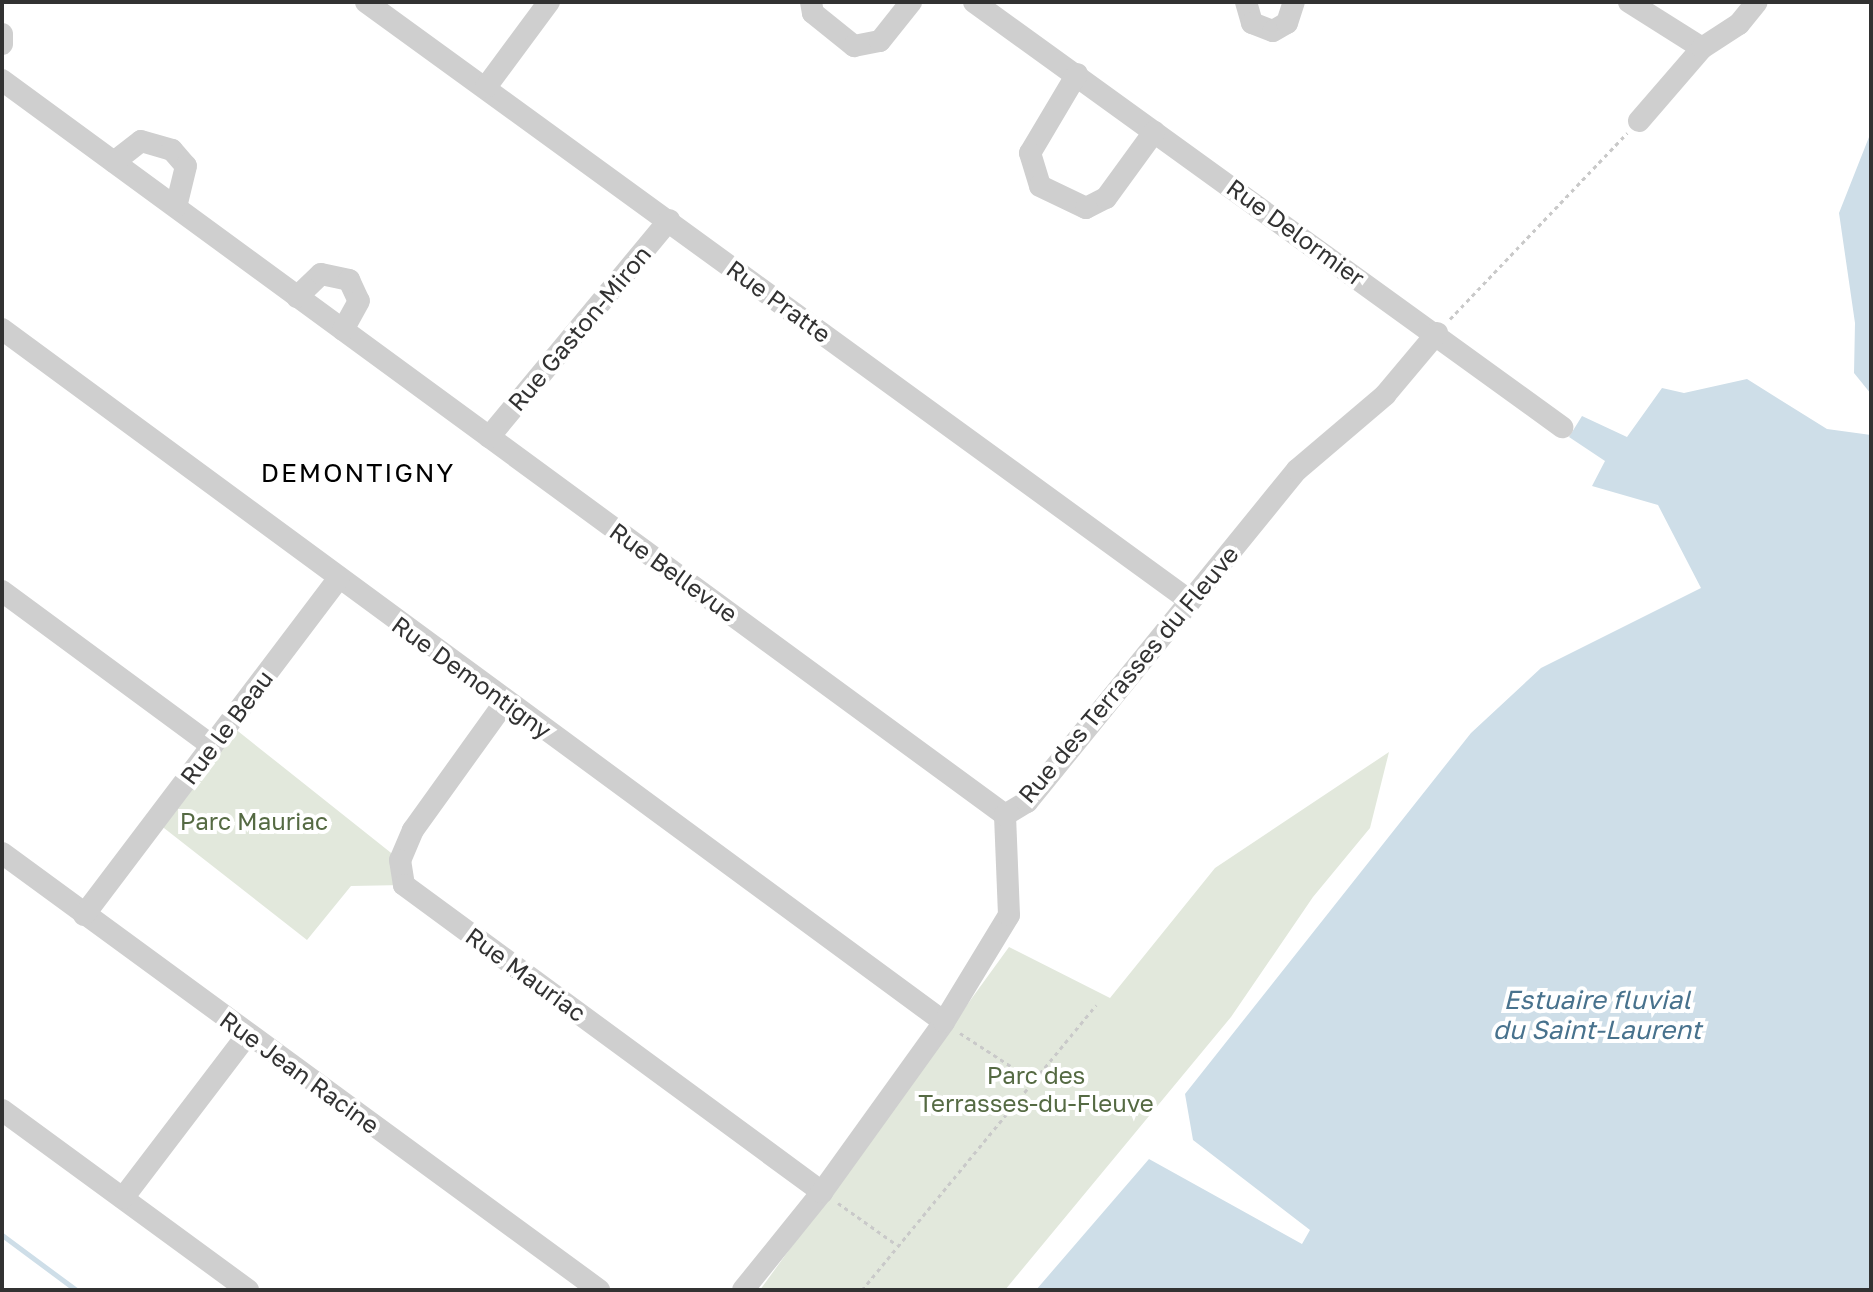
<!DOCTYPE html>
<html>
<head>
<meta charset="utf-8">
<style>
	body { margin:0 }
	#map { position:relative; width:1873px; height:1292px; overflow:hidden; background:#fff; font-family:"Golos Text",sans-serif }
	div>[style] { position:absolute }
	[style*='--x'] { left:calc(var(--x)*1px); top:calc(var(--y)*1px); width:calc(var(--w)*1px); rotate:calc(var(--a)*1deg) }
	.green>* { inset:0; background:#e2e8dc }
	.water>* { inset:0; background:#cedee8 }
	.stream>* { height:5px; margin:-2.5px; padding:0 2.5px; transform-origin:2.5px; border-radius:2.5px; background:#cedee8 }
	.path>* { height:3px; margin-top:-1.5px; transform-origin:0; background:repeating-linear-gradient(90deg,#c9c9c9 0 4px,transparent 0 8px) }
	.minor>* { height:22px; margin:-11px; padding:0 11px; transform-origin:11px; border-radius:11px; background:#cfcfcf }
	span { translate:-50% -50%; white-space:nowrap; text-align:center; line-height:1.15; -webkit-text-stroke:8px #fff; paint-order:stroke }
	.street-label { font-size:24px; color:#323232 }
	.park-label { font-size:24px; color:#556a43 }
	.neighbourhood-label { font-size:26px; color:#000; letter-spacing:2px }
	.water-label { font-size:26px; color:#48728d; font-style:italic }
	.frame { position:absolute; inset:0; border:4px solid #323232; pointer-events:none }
</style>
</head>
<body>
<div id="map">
	<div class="green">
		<i style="clip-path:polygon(229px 724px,400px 860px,404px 885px,351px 886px,307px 940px,155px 821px)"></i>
		<i style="clip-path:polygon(1389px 752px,1370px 828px,1313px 897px,1231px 1017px,1005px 1290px,760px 1290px,1009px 947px,1110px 998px,1215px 868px)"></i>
	</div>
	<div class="water">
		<i style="clip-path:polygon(1871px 132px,1871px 394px,1854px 373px,1855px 323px,1839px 213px)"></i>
		<i style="clip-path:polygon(1747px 379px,1827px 429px,1871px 435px,1871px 1290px,1036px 1290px,1149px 1159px,1302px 1244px,1310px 1230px,1193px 1140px,1185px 1094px,1471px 733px,1541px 668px,1701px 588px,1658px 505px,1592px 486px,1605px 461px,1569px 437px,1582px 416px,1627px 437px,1662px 388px,1684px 393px)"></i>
	</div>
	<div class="stream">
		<i style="--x:2;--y:1235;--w:92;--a:36.6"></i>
	</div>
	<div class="path">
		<i style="--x:1450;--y:319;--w:257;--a:-46.4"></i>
		<i style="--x:960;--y:1033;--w:88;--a:33"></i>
		<i style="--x:838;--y:1203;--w:72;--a:35.4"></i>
		<i style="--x:862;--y:1290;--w:369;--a:-50.6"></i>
	</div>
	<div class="minor">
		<i style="--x:366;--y:2;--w:1019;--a:36.01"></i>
		<i style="--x:811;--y:2;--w:11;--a:80"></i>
		<i style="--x:813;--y:13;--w:53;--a:38.8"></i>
		<i style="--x:854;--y:46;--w:26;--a:-11"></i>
		<i style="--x:880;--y:41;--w:50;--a:-51.5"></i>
		<i style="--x:974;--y:2;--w:726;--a:35.86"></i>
		<i style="--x:1246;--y:2;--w:22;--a:74"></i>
		<i style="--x:1252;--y:23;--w:22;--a:21"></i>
		<i style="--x:1273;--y:31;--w:16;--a:-30"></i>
		<i style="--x:1287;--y:23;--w:22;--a:-72"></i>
		<i style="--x:1629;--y:2;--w:86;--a:32.2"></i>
		<i style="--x:2;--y:34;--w:10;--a:90"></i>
		<i style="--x:1077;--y:74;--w:92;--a:120.7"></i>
		<i style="--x:1030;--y:153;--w:34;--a:73"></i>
		<i style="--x:1040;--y:186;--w:51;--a:25.6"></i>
		<i style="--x:1086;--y:208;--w:22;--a:-27"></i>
		<i style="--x:1106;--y:198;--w:82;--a:-54"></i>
		<i style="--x:2;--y:80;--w:1243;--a:36.23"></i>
		<i style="--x:486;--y:87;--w:106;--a:-53.5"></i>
		<i style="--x:1639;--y:121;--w:96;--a:-49.2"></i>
		<i style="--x:1702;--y:48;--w:44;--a:-33"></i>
		<i style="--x:1739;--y:24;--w:28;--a:-51"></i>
		<i style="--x:114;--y:162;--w:34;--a:-38"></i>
		<i style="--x:141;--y:141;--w:32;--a:16"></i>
		<i style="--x:172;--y:150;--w:21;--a:49"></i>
		<i style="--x:186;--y:166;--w:42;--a:103.7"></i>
		<i style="--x:297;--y:297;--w:33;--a:-44"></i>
		<i style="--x:321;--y:274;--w:29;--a:12"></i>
		<i style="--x:349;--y:280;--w:23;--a:65"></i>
		<i style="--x:359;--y:301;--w:33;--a:119"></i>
		<i style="--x:2;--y:329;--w:1169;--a:36.34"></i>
		<i style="--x:489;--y:437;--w:282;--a:-50.3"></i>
		<i style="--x:2;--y:591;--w:261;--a:36.4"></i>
		<i style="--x:505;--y:702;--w:158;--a:125.7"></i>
		<i style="--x:413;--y:830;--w:33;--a:113"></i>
		<i style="--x:400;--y:860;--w:25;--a:81"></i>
		<i style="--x:404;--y:885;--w:519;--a:36.3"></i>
		<i style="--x:2;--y:853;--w:740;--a:36.2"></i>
		<i style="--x:84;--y:915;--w:423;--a:-52.9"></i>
		<i style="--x:2;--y:1110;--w:305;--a:36.2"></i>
		<i style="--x:123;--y:1198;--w:206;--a:-52.7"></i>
		<i style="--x:743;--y:1290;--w:126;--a:-51.1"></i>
		<i style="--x:822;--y:1192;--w:209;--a:-54.3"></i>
		<i style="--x:944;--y:1022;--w:125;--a:-58.7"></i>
		<i style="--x:1009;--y:915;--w:100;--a:-92.3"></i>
		<i style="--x:1005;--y:815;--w:26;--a:-31"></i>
		<i style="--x:1027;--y:802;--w:428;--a:-50.9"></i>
		<i style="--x:1297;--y:470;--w:116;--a:-40.4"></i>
		<i style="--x:1385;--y:395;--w:81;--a:-50"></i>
	</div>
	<div class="street-label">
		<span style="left:1296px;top:232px;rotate:36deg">Rue Delormier</span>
		<span style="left:779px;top:301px;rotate:36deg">Rue Pratte</span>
		<span style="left:579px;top:328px;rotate:-50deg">Rue Gaston-Miron</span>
		<span style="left:674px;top:572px;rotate:36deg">Rue Bellevue</span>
		<span style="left:1128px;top:674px;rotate:-50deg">Rue des Terrasses du Fleuve</span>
		<span style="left:472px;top:677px;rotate:36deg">Rue Demontigny</span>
		<span style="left:226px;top:727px;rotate:-53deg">Rue le Beau</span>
		<span style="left:526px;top:974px;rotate:36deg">Rue Mauriac</span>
		<span style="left:300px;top:1072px;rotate:36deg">Rue Jean Racine</span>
	</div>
	<div class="park-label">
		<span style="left:254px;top:821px">Parc Mauriac</span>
		<span style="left:1036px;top:1089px">Parc des<br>Terrasses-du-Fleuve</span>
	</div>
	<div class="neighbourhood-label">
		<span style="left:358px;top:473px">DEMONTIGNY</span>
	</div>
	<div class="water-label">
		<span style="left:1597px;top:1015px">Estuaire fluvial<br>du Saint-Laurent</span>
	</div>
	<div class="frame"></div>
</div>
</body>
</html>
